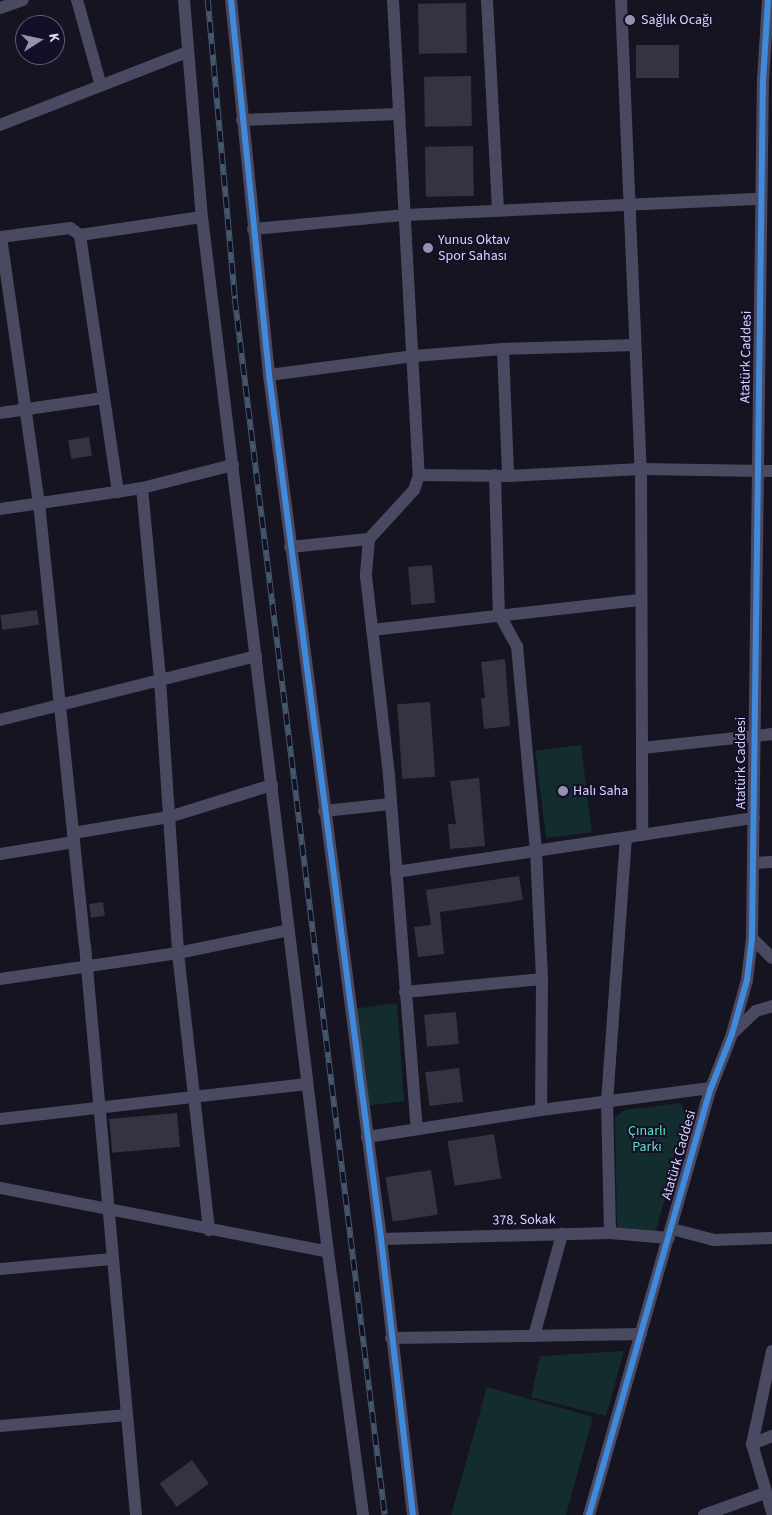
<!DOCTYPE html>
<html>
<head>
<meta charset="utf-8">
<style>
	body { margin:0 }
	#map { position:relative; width:772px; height:1515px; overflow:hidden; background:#161421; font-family:"Source Sans 3",sans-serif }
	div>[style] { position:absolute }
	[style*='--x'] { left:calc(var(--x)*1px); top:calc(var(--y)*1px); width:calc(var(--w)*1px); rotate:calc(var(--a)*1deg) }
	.green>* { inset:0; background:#132c2d; transform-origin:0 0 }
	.building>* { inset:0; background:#343243; transform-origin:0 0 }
	.minor>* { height:12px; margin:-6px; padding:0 6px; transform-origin:6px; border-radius:6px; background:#4a4962 }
	.rail>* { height:5.5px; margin-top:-2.75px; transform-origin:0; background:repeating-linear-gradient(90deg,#130f26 0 11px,#43596b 0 22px); box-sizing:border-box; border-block:1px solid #43596b }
	.cycleway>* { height:6px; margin:-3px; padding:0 3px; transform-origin:3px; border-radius:3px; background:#408adc }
	.dots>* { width:14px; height:14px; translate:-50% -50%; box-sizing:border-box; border:2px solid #130f26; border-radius:50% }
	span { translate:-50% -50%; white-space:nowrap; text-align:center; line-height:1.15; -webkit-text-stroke:4px #130f26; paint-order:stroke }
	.poi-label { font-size:14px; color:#d9d4ff }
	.left { translate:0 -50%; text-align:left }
	.street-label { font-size:14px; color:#d9d4ff }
	.park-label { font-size:14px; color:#5fe0c0 }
	.north { position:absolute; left:15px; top:15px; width:50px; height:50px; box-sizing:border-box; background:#130f26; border:1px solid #625e7d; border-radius:50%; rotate:80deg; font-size:14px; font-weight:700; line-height:20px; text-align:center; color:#d9d4ff }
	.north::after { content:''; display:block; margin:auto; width:18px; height:22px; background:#9591b1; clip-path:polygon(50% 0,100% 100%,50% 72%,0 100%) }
</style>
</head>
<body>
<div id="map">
	<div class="green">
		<i style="left:581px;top:745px;width:88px;height:46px;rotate:83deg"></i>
		<i style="clip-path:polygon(397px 1003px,404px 1101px,367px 1106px,353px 1009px)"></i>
		<i style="clip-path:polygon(680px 1103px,687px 1116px,656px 1231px,620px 1231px,617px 1226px,615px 1117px,625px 1110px)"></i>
		<i style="clip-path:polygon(624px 1351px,606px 1416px,531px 1397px,540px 1356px)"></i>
		<i style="clip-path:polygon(487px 1387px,593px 1417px,566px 1515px,451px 1515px)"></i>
	</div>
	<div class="building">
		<i style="left:466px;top:3px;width:50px;height:48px;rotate:89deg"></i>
		<i style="left:636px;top:45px;width:43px;height:33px"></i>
		<i style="left:471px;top:76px;width:50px;height:47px;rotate:89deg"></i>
		<i style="left:473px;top:146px;width:50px;height:48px;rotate:89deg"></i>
		<i style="left:89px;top:437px;width:19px;height:21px;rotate:81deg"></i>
		<i style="left:432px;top:565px;width:38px;height:24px;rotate:85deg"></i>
		<i style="left:37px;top:610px;width:15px;height:37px;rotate:82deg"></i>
		<i style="clip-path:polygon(505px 659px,510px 726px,484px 729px,481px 698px,485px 698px,481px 662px)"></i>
		<i style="left:430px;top:702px;width:75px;height:33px;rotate:86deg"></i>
		<i style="clip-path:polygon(479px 778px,485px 846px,450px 849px,448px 824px,456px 824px,450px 781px)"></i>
		<i style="clip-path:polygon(519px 876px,523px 900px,440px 912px,444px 954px,418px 957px,414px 927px,431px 925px,426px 890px)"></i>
		<i style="left:103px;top:902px;width:14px;height:14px;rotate:82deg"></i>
		<i style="left:456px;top:1012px;width:32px;height:32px;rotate:85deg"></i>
		<i style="left:459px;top:1068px;width:34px;height:34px;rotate:83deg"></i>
		<i style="left:177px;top:1113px;width:34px;height:68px;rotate:85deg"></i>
		<i style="left:494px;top:1134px;width:45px;height:47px;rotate:81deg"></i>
		<i style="left:431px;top:1170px;width:45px;height:46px;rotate:81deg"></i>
		<i style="left:192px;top:1460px;width:29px;height:40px;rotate:54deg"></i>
	</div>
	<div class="minor">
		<i style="--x:77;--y:0;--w:89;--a:74.4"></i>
		<i style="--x:184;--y:0;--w:218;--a:85.3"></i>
		<i style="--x:202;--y:217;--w:1043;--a:83.06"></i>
		<i style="--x:328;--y:1252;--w:265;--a:82.4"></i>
		<i style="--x:231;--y:0;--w:377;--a:84.2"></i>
		<i style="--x:269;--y:375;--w:871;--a:82.61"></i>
		<i style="--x:381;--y:1239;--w:278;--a:83.4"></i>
		<i style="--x:393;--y:0;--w:476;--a:86.9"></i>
		<i style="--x:419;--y:475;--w:16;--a:108"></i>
		<i style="--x:414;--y:490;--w:67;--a:132.6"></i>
		<i style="--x:369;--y:539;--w:37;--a:95"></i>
		<i style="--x:366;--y:576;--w:201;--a:83.4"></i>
		<i style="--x:389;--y:776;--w:353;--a:85.5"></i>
		<i style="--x:487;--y:0;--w:210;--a:87"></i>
		<i style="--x:621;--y:0;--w:469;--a:87.6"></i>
		<i style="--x:641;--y:469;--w:366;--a:89.8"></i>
		<i style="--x:0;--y:8;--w:24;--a:-19"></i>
		<i style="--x:242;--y:120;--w:156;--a:-2.2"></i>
		<i style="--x:0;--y:125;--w:201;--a:-21.3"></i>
		<i style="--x:253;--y:229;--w:153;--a:-5.3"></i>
		<i style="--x:405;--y:215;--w:356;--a:-2.6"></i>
		<i style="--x:80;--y:235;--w:123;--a:-8.4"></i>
		<i style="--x:0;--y:237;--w:71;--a:-7.3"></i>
		<i style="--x:70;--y:228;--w:12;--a:35"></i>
		<i style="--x:80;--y:235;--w:260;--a:81.6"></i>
		<i style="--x:1;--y:237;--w:269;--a:81.9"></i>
		<i style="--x:39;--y:503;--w:444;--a:84.1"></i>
		<i style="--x:85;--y:945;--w:572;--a:84.89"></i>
		<i style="--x:503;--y:349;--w:127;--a:87.7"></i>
		<i style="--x:269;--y:375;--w:146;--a:-7.5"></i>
		<i style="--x:414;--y:356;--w:89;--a:-4.5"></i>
		<i style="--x:503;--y:349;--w:132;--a:-1.7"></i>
		<i style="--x:0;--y:413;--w:104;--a:-8.3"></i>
		<i style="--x:419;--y:475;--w:89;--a:0.6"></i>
		<i style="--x:508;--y:476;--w:133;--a:-3"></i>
		<i style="--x:641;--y:469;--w:131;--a:0.9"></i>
		<i style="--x:495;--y:475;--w:139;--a:88.4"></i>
		<i style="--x:499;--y:614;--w:37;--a:61"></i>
		<i style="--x:517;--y:646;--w:206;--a:84.7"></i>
		<i style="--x:536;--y:851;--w:128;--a:87.3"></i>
		<i style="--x:542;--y:979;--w:131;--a:90.4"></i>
		<i style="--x:142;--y:488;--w:193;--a:84.6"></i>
		<i style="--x:160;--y:680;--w:274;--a:86.2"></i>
		<i style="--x:178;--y:953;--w:279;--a:83.6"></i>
		<i style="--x:0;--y:509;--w:144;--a:-8.4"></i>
		<i style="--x:142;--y:488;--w:94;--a:-14.2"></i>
		<i style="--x:290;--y:547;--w:79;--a:-5.8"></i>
		<i style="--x:372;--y:630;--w:271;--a:-6.4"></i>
		<i style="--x:0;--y:720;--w:264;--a:-14"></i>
		<i style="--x:642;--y:748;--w:131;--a:-6.1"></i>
		<i style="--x:324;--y:811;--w:67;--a:-6"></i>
		<i style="--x:73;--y:833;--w:97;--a:-9.5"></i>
		<i style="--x:169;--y:817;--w:108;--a:-17.3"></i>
		<i style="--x:0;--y:854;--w:75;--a:-9.2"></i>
		<i style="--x:753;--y:863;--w:19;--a:-3"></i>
		<i style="--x:396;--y:872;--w:362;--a:-8.6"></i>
		<i style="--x:752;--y:938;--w:28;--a:45"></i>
		<i style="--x:0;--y:979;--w:180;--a:-8.3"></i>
		<i style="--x:178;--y:953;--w:113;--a:-11.7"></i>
		<i style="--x:405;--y:992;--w:138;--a:-5.4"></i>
		<i style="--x:732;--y:1034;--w:33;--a:-44"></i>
		<i style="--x:756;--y:1011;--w:17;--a:-17"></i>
		<i style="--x:0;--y:1119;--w:309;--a:-6.5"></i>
		<i style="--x:367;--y:1137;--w:176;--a:-8.8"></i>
		<i style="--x:541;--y:1110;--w:171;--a:-7.4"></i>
		<i style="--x:0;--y:1188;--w:334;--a:11"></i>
		<i style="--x:672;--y:1229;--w:43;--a:14.7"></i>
		<i style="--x:714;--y:1240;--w:58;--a:-2"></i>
		<i style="--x:610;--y:1233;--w:131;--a:-91.3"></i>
		<i style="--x:607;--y:1102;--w:265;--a:-85.9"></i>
		<i style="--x:381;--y:1239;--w:229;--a:-1.5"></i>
		<i style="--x:610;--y:1233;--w:59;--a:4.8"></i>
		<i style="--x:0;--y:1269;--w:112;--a:-5.1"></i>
		<i style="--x:534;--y:1336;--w:106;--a:-74.6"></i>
		<i style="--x:391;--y:1338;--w:250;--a:-0.9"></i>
		<i style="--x:772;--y:1351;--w:95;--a:102.1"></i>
		<i style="--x:752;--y:1444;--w:71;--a:73.6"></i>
		<i style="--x:0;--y:1426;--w:127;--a:-5"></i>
		<i style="--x:752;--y:1444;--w:22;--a:-22"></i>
		<i style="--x:589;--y:1515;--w:444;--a:-74.1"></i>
		<i style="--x:711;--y:1088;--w:58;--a:-68.7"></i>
		<i style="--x:732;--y:1034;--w:56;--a:-74.5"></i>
		<i style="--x:747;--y:980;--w:42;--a:-83.2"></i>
		<i style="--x:752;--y:938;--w:858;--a:-89.27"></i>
		<i style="--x:763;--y:80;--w:80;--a:-86.4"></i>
		<i style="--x:704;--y:1515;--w:65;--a:-19.8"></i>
	</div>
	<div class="rail">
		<i style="--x:208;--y:0;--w:300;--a:84.8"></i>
		<i style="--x:235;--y:299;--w:1225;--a:82.97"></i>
	</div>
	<div class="cycleway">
		<i style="--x:231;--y:0;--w:377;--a:84.2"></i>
		<i style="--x:269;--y:375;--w:871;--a:82.61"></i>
		<i style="--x:381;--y:1239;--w:278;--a:83.4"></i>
		<i style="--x:589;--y:1515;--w:444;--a:-74.1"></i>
		<i style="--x:711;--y:1088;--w:58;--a:-68.7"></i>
		<i style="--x:732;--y:1034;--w:56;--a:-74.5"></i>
		<i style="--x:747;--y:980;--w:42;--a:-83.2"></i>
		<i style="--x:752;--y:938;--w:858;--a:-89.27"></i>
		<i style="--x:763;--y:80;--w:80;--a:-86.4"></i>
	</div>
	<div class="dots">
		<i style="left:630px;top:20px;background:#9591b1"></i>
		<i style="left:428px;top:248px;background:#9591b1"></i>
		<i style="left:563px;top:791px;background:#9591b1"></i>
	</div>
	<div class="poi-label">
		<span class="left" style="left:641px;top:20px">Sağlık Ocağı</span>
		<span class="left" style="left:438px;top:248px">Yunus Oktav<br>Spor Sahası</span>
		<span class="left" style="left:573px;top:791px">Halı Saha</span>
	</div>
	<div class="street-label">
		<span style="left:746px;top:357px;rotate:-89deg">Atatürk Caddesi</span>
		<span style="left:741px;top:763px;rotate:-90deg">Atatürk Caddesi</span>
		<span style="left:679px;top:1155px;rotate:-74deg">Atatürk Caddesi</span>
		<span style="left:524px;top:1220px;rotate:-1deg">378. Sokak</span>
	</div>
	<div class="park-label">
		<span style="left:647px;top:1139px">Çınarlı<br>Parkı</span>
	</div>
	<div class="north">K</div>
</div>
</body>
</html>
